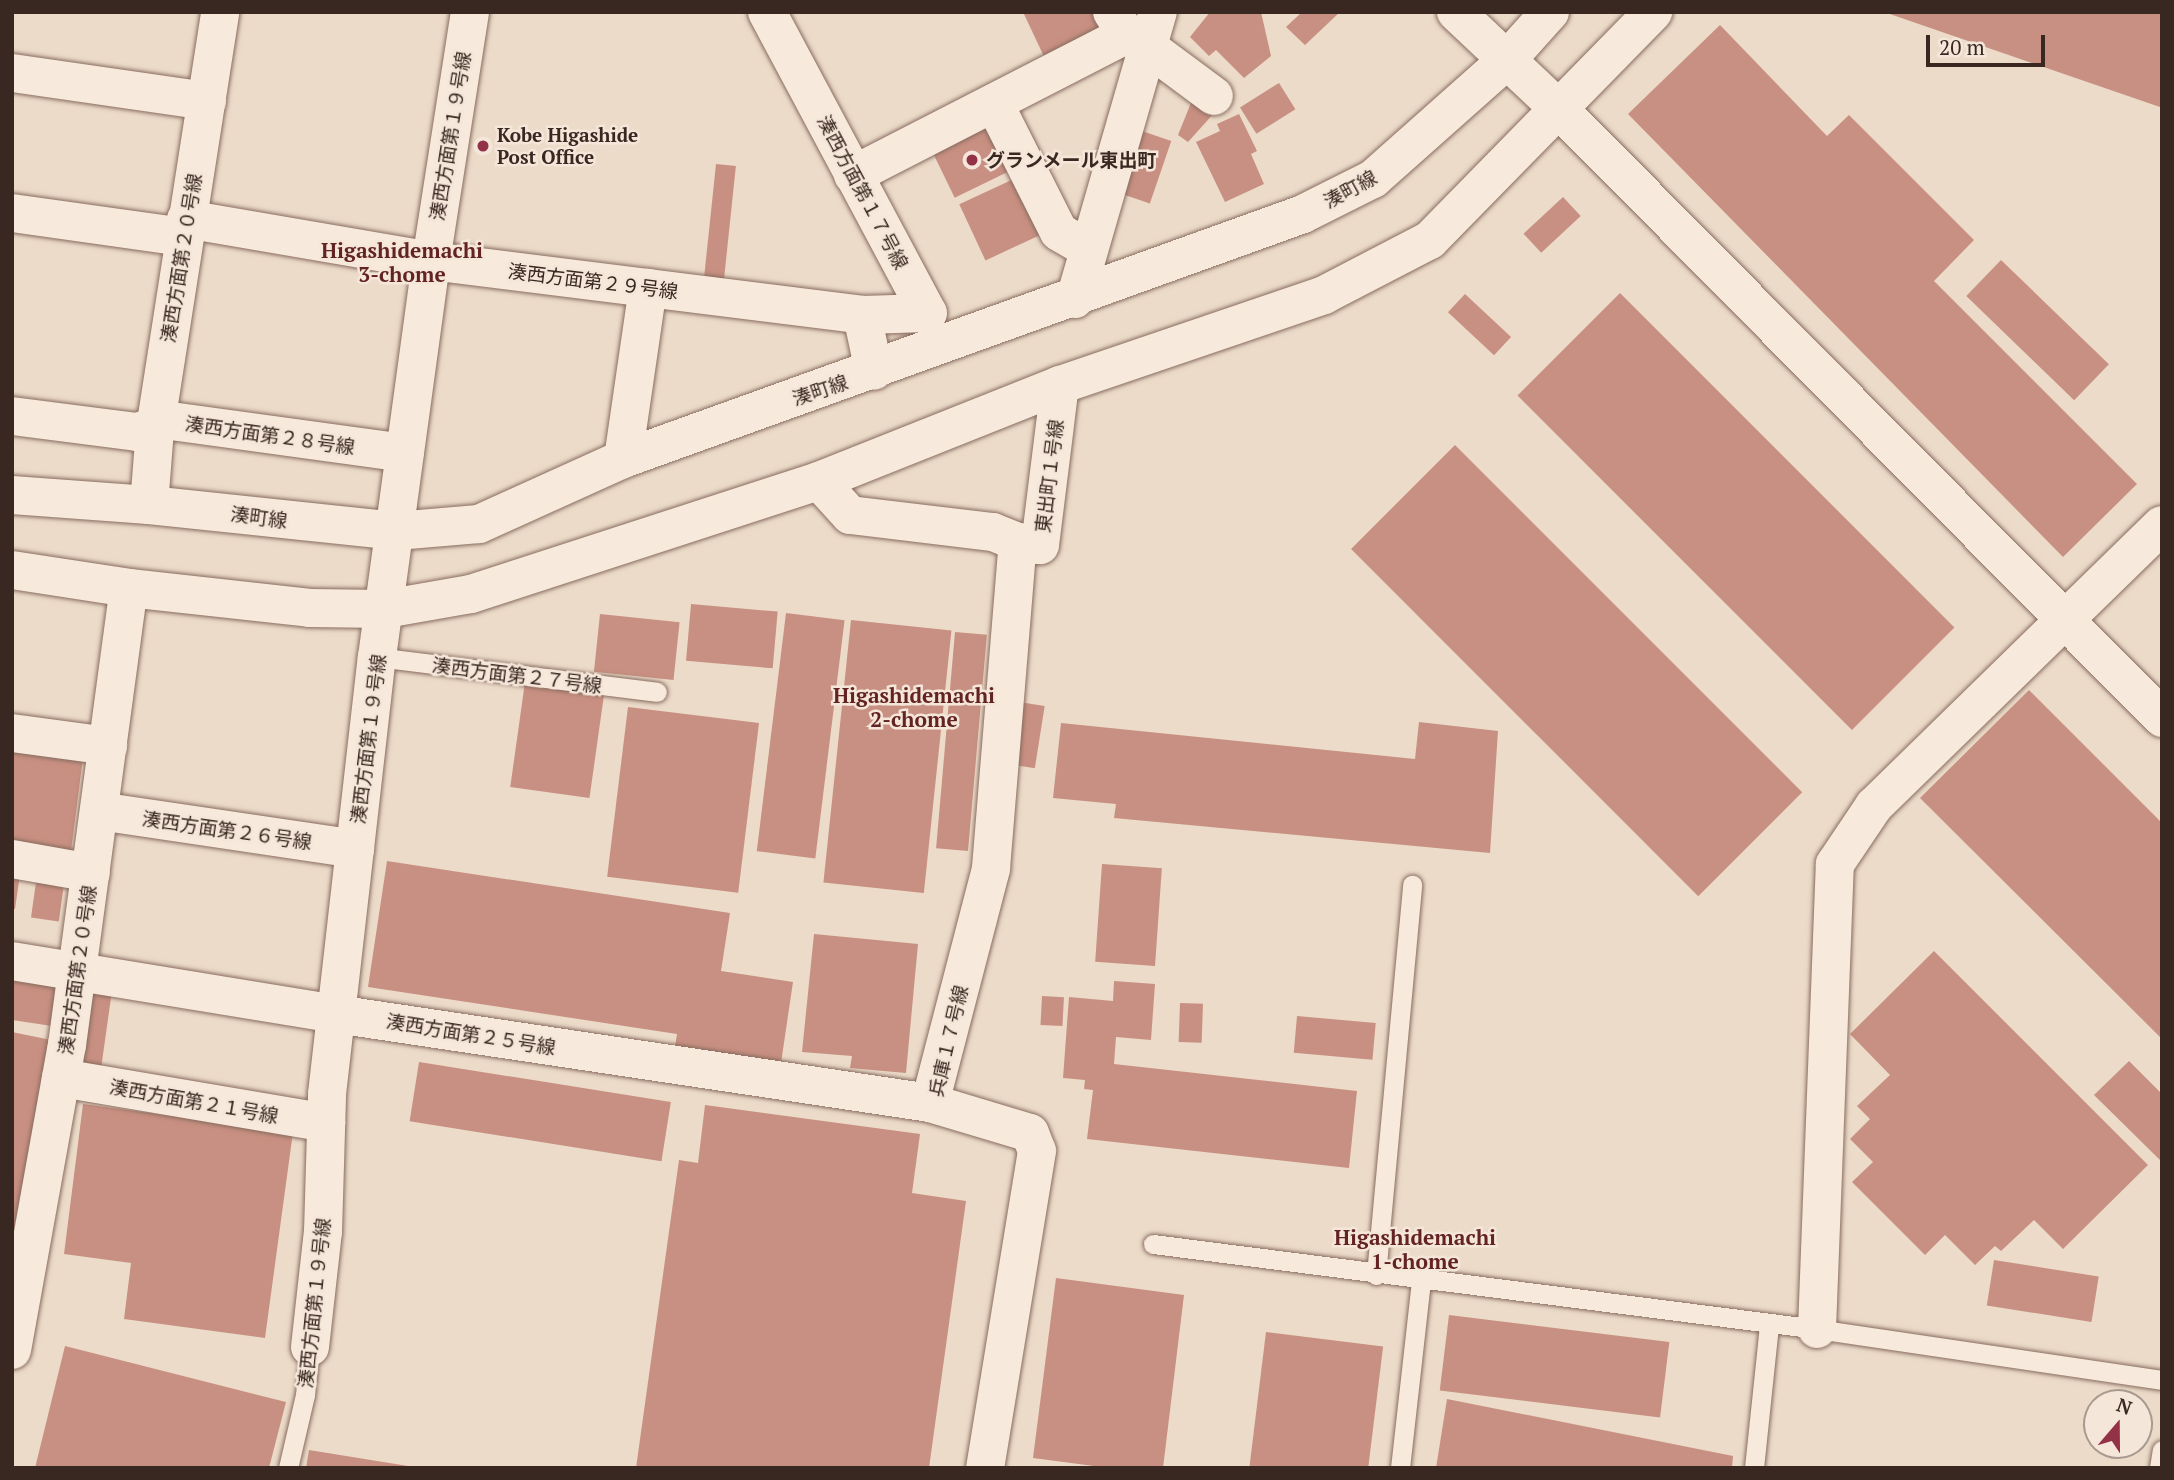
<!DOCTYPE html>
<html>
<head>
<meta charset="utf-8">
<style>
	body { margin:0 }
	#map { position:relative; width:2174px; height:1480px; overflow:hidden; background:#ecdbc9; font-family:"PT Serif","Noto Sans JP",serif }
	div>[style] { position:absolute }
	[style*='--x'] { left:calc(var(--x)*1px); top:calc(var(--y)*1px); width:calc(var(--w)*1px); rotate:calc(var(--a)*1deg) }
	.building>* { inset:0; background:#c89082; transform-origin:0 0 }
	.roads { filter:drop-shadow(0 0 2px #886c5f) drop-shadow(0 0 2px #886c5f) }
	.service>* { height:19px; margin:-9.5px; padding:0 9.5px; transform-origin:9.5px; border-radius:9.5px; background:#f7eadc }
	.minor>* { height:38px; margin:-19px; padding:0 19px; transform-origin:19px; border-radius:19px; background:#f7eadc }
	.tertiary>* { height:38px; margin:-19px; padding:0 19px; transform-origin:19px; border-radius:19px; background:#f7eadc }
	.dots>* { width:19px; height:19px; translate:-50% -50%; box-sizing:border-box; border:4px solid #f4e6d9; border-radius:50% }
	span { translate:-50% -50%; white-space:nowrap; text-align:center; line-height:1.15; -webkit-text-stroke:5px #f4e6d9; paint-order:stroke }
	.poi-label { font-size:19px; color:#392821; font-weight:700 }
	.left { translate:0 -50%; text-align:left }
	.street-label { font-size:19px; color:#392821 }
	.neighbourhood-label { font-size:21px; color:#632323; font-weight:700 }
	.frame { position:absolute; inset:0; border:14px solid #392821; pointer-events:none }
	.north { position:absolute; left:2083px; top:1389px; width:70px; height:70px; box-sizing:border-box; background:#f4e6d9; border:2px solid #a99a8f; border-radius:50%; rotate:20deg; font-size:19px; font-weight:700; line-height:28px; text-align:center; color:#392821 }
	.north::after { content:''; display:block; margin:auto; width:24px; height:32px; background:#933247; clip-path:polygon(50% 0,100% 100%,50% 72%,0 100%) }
	.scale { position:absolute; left:1926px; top:35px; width:119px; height:32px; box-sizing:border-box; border:4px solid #392821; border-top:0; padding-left:9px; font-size:21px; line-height:24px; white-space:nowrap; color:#392821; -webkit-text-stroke:5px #f4e6d9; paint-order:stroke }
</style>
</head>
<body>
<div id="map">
	<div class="building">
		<i style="clip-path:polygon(1023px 12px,1095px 12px,1106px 35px,1047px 63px)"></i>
		<i style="clip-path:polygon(1210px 12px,1261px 12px,1271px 56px,1244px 78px,1216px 50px,1209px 56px,1190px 37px)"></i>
		<i style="clip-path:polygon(1302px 12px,1340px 12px,1305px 45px,1286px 27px)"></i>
		<i style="clip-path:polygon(1884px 12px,2162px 12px,2162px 103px,2160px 107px)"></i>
		<i style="clip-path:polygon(1720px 25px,1827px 136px,1849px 115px,1974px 240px,1934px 281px,2137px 484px,2063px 557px,1628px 114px)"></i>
		<i style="left:1279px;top:83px;width:31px;height:46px;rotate:58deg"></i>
		<i style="clip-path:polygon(1195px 93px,1215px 112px,1188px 142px,1178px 135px)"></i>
		<i style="clip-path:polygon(1239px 114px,1257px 151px,1251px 154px,1264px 184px,1225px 202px,1196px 142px,1220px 131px,1217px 124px)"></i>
		<i style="left:989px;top:122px;width:53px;height:64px;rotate:64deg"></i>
		<i style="left:1142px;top:131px;width:31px;height:66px;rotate:19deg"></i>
		<i style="left:716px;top:164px;width:20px;height:115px;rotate:6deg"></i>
		<i style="left:1020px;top:176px;width:62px;height:67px;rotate:65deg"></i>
		<i style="left:1563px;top:197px;width:26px;height:54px;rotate:47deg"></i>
		<i style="left:2001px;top:260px;width:150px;height:50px;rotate:44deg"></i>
		<i style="left:1620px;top:293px;width:473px;height:145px;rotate:45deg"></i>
		<i style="left:1465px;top:294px;width:63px;height:25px;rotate:43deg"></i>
		<i style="left:1455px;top:445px;width:491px;height:147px;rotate:45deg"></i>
		<i style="left:691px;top:604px;width:87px;height:57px;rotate:5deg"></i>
		<i style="left:786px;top:613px;width:59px;height:240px;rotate:7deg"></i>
		<i style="left:600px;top:614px;width:80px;height:58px;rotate:6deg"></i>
		<i style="left:851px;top:620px;width:101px;height:264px;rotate:6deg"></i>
		<i style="left:955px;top:632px;width:32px;height:217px;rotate:5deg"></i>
		<i style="left:525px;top:682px;width:80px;height:106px;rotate:8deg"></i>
		<i style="clip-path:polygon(2029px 690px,2162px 823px,2162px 1039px,1920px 798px)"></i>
		<i style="left:1019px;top:702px;width:26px;height:63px;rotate:9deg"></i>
		<i style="left:628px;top:707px;width:132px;height:171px;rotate:7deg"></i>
		<i style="clip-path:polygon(1419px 722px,1498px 731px,1490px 853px,1114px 818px,1116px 804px,1053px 798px,1061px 723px,1415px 759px)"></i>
		<i style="clip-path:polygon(12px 741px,84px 750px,71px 851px,12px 843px)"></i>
		<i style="clip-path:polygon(387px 861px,730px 913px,721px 971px,793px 982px,781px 1063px,675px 1047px,677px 1034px,368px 987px)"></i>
		<i style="left:1102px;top:864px;width:60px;height:98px;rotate:4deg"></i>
		<i style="clip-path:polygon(12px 873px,20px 874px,15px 909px,12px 909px)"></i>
		<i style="left:37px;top:875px;width:28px;height:43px;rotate:8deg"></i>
		<i style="clip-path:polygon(814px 934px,918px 944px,906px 1073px,850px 1068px,852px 1056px,802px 1052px)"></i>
		<i style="clip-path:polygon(1934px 951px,2148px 1165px,2063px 1249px,2034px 1220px,2001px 1251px,1995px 1246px,1975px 1265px,1945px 1235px,1925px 1255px,1852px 1182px,1873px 1162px,1850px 1139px,1870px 1119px,1857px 1106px,1890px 1075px,1850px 1034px)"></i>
		<i style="clip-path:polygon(12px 973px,59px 980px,52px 1026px,12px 1020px)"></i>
		<i style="clip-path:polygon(1114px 981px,1155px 984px,1151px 1040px,1116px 1037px,1114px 1064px,1357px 1091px,1349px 1168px,1087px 1139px,1093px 1090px,1084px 1089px,1085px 1080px,1063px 1078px,1069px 997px,1113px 1001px)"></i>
		<i style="left:90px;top:989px;width:22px;height:76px;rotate:8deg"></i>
		<i style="left:1042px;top:996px;width:22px;height:29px;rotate:3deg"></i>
		<i style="left:1180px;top:1003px;width:23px;height:39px;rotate:2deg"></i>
		<i style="left:1297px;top:1016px;width:79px;height:37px;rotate:5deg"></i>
		<i style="clip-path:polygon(12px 1032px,56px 1041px,12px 1244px)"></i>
		<i style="clip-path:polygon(2129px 1061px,2162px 1094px,2162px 1162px,2094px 1095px)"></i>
		<i style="left:419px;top:1062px;width:255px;height:60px;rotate:9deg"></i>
		<i style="clip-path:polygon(83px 1104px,293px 1132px,265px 1338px,124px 1319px,131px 1263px,64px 1254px)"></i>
		<i style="clip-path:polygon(705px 1105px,920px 1134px,912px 1193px,966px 1201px,929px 1468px,636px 1468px,679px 1160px,698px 1163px)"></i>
		<i style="left:1994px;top:1260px;width:106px;height:46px;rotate:9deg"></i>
		<i style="clip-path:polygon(1056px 1278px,1184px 1295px,1163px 1468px,1109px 1468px,1033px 1458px)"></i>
		<i style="left:1449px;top:1315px;width:222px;height:76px;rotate:7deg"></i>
		<i style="left:1266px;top:1332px;width:118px;height:137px;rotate:7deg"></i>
		<i style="clip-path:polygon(65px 1346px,286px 1402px,269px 1468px,35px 1468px)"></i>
		<i style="clip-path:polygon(1447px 1399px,1733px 1456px,1732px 1468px,1436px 1468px)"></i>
		<i style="clip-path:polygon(309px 1450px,408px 1466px,407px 1468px,306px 1468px)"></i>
	</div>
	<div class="roads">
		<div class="service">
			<i style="--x:377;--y:657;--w:282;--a:7.1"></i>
			<i style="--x:1153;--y:1244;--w:669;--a:7.29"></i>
			<i style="--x:1817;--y:1329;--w:349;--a:8.4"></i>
			<i style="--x:1376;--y:1275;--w:392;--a:-84.7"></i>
			<i style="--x:288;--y:1468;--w:75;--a:-76.9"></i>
			<i style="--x:305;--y:1395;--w:48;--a:-84.1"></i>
			<i style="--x:1400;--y:1468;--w:189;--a:-83.6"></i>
			<i style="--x:1754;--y:1468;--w:144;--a:-84"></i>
			<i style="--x:2159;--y:1468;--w:18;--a:-81"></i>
		</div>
		<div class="minor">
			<i style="--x:767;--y:12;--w:341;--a:61.9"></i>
			<i style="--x:928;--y:313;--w:66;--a:178.3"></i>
			<i style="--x:1148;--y:47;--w:82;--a:36.6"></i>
			<i style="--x:12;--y:73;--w:197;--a:8.2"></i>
			<i style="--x:994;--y:103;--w:144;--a:63.3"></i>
			<i style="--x:1059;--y:232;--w:34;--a:30"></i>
			<i style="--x:853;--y:175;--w:298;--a:-27.2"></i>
			<i style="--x:1118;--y:39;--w:11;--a:-63"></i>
			<i style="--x:1123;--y:29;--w:20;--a:-123"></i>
			<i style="--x:12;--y:213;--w:172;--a:8"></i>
			<i style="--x:186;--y:219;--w:249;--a:9.7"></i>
			<i style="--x:431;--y:261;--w:434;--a:7.1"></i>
			<i style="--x:862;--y:315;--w:57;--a:77.9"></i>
			<i style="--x:1075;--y:299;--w:299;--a:-73.9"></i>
			<i style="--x:12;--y:416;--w:126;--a:7.3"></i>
			<i style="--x:137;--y:432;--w:36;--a:-18"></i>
			<i style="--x:171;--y:421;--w:236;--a:7.8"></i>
			<i style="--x:623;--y:459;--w:173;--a:-81.7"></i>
			<i style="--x:819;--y:481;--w:46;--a:47.6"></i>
			<i style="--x:850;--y:515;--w:144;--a:6.8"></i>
			<i style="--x:993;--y:532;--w:27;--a:22"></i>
			<i style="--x:1018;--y:542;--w:22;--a:8"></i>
			<i style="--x:1040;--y:545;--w:161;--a:-82.9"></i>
			<i style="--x:149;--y:505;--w:76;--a:-85.5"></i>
			<i style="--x:155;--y:429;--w:422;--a:-81.1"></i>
			<i style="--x:12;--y:733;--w:97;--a:7.7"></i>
			<i style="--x:99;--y:811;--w:259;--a:8.4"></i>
			<i style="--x:12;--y:859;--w:80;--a:10"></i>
			<i style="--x:12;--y:961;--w:328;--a:9.3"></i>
			<i style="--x:336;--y:1014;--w:601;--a:8.52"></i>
			<i style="--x:930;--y:1103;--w:104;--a:16.7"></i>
			<i style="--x:1030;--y:1133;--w:19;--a:69"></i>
			<i style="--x:1037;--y:1151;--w:321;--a:99.3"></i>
			<i style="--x:61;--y:1078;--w:269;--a:9.6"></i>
			<i style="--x:930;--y:1103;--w:243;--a:-75.4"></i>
			<i style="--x:991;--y:868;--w:327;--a:-85.3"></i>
			<i style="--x:1817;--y:1329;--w:465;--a:-87.8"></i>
			<i style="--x:1835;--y:864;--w:70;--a:-56.1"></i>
			<i style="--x:1874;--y:806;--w:402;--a:-44.3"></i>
			<i style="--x:310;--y:1347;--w:116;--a:-83.6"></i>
			<i style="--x:323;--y:1232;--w:138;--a:-88.3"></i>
			<i style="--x:327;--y:1094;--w:440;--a:-83.5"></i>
			<i style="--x:377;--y:657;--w:400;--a:-82.2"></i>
			<i style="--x:431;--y:261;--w:252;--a:-81.1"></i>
			<i style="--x:12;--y:1350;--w:310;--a:-79.8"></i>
			<i style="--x:67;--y:1045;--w:461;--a:-82.3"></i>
		</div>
		<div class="tertiary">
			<i style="--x:1456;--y:12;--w:141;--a:43.3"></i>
			<i style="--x:1559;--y:109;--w:857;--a:45.28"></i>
			<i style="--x:12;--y:495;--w:137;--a:4.2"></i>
			<i style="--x:149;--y:505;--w:248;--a:6"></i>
			<i style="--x:396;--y:531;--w:83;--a:-4.8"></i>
			<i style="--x:479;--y:524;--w:158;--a:-24.3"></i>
			<i style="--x:623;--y:459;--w:723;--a:-19.81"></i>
			<i style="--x:1303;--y:214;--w:78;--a:-26.6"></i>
			<i style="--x:1373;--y:179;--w:178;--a:-41.6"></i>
			<i style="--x:1506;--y:61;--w:66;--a:-48.1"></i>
			<i style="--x:12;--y:570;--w:118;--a:8.7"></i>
			<i style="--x:129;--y:588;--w:182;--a:6.3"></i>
			<i style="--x:310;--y:608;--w:75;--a:0.8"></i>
			<i style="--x:385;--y:609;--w:87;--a:-9.9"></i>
			<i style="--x:471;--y:594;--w:366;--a:-18"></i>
			<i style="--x:819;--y:481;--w:259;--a:-21.7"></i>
			<i style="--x:1060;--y:385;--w:279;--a:-18.8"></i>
			<i style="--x:1324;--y:295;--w:119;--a:-27.4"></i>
			<i style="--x:1430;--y:240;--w:319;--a:-45.6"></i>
		</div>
	</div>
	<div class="dots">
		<i style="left:483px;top:146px;background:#933247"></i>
		<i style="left:972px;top:160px;background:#933247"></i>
	</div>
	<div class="poi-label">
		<span class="left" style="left:497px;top:146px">Kobe Higashide<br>Post Office</span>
		<span class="left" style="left:986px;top:160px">グランメール東出町</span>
	</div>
	<div class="street-label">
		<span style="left:450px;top:136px;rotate:-81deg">湊西方面第１９号線</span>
		<span style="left:1350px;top:189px;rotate:-29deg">湊町線</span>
		<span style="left:863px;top:192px;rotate:62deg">湊西方面第１７号線</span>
		<span style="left:181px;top:258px;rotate:-81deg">湊西方面第２０号線</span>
		<span style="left:593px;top:281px;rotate:7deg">湊西方面第２９号線</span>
		<span style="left:820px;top:390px;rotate:-19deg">湊町線</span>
		<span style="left:270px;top:435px;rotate:8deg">湊西方面第２８号線</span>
		<span style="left:1049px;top:476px;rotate:-83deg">東出町１号線</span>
		<span style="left:259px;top:517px;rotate:7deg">湊町線</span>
		<span style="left:517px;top:675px;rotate:7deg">湊西方面第２７号線</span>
		<span style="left:368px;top:739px;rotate:-83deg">湊西方面第１９号線</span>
		<span style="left:227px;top:830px;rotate:8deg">湊西方面第２６号線</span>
		<span style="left:77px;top:970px;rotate:-82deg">湊西方面第２０号線</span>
		<span style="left:471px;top:1034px;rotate:9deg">湊西方面第２５号線</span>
		<span style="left:948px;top:1041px;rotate:-77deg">兵庫１７号線</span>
		<span style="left:194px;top:1101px;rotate:10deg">湊西方面第２１号線</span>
		<span style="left:314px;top:1303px;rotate:-84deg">湊西方面第１９号線</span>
	</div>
	<div class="neighbourhood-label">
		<span style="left:402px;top:262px">Higashidemachi<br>3-chome</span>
		<span style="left:914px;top:707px">Higashidemachi<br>2-chome</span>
		<span style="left:1415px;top:1249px">Higashidemachi<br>1-chome</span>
	</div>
	<div class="frame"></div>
	<div class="north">N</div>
	<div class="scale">20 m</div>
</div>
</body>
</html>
